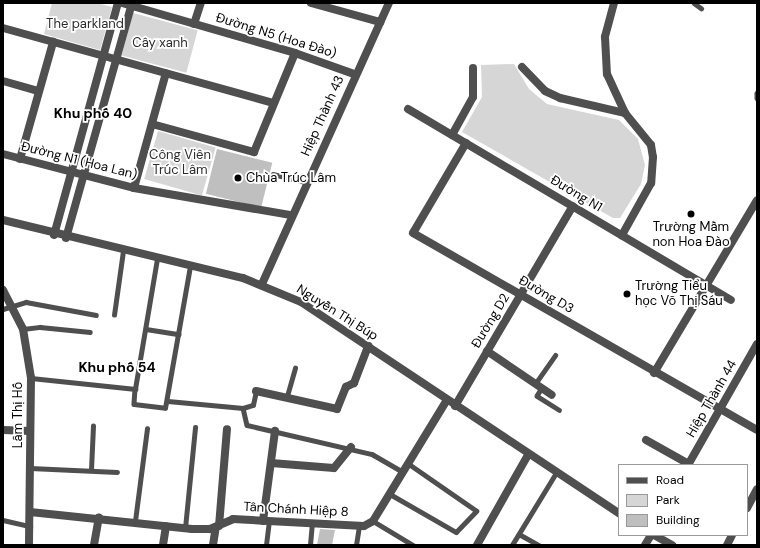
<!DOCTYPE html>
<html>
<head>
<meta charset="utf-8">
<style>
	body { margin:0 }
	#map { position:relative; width:760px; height:548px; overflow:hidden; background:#fff; font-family:"DM Sans",sans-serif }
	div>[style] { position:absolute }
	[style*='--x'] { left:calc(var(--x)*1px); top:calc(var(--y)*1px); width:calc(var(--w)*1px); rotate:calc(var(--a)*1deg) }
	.green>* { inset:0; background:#d6d6d6; transform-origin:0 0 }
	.building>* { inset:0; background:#bfbfbf; transform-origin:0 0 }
	.service>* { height:4.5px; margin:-2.25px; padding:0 2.25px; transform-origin:2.25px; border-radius:2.25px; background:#4f4f4f }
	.minor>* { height:8px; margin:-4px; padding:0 4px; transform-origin:4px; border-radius:4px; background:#4f4f4f }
	.tertiary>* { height:8px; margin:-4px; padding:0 4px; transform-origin:4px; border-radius:4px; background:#4f4f4f }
	.dots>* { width:11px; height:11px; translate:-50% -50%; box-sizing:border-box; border:2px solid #fff; border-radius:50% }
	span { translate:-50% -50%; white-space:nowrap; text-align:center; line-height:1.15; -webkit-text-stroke:3.5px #fff; paint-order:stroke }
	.park-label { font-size:13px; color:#2d2d2d }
	.street-label { font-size:13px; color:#000 }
	.poi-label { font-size:13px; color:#000 }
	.left { translate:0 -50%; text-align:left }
	.neighbourhood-label { font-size:14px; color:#000; font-weight:700 }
	.frame { position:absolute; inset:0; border:4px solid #000; pointer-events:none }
	.legend { position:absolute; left:618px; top:464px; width:130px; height:72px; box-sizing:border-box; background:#fff; border:1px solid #999; margin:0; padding:5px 7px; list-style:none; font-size:12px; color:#000 }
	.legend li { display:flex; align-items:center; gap:8px; height:20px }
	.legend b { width:20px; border:1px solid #999 }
</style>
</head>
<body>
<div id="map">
	<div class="green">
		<i style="clip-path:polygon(52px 3px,97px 3px,112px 7px,100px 50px,44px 34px)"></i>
		<i style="left:133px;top:13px;width:67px;height:44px;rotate:15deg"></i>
		<i style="clip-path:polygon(514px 64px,529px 89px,547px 104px,619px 120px,638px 139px,645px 165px,641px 184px,620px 218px,613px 218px,462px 132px,482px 97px,481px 65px)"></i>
		<i style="left:158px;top:131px;width:60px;height:50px;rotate:16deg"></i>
	</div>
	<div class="building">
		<i style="left:217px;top:149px;width:57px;height:46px;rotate:14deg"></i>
		<i style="clip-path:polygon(320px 529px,335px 530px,332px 545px,317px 545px)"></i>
	</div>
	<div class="service">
		<i style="--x:694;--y:3;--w:9;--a:36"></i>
		<i style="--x:757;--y:93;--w:5;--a:90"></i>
		<i style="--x:273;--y:174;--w:34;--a:14"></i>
		<i style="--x:3;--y:309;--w:24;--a:-17"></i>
		<i style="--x:26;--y:302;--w:71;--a:10.5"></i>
		<i style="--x:114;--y:315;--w:65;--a:-82"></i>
		<i style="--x:23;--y:329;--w:17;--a:-7"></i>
		<i style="--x:40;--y:327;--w:50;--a:5.7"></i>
		<i style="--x:146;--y:329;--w:33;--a:9"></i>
		<i style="--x:31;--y:378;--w:105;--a:6"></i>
		<i style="--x:135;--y:389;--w:132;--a:-80.4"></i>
		<i style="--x:535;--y:384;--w:35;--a:-55"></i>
		<i style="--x:542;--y:388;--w:9;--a:122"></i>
		<i style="--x:537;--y:396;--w:26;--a:32"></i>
		<i style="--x:135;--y:389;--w:15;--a:94"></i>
		<i style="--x:134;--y:404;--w:31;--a:7"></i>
		<i style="--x:165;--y:408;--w:144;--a:-80"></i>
		<i style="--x:287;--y:396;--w:29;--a:-74"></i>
		<i style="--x:168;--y:401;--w:75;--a:5.3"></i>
		<i style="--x:243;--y:408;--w:17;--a:77"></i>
		<i style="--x:247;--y:425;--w:128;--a:13.1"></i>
		<i style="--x:372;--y:454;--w:36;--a:30"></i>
		<i style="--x:243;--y:408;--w:10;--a:-17"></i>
		<i style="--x:253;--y:405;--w:14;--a:-78"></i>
		<i style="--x:30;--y:468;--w:87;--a:2.6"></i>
		<i style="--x:91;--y:470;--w:44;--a:-87.4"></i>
		<i style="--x:390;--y:494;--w:76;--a:29.9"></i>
		<i style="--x:456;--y:532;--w:29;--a:-46"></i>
		<i style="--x:476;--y:511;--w:83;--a:-145.3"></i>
		<i style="--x:3;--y:520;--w:28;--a:13"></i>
		<i style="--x:135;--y:521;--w:93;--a:-82.6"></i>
		<i style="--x:373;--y:521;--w:47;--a:31"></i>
		<i style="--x:185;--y:528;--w:101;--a:-84.3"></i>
		<i style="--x:519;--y:534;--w:23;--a:29"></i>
		<i style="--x:266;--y:545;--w:24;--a:-83"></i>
		<i style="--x:310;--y:545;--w:21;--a:-85"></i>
		<i style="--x:356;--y:545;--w:18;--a:-81"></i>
		<i style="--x:512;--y:545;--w:84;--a:-58.6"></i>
	</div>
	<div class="minor">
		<i style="--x:122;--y:3;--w:180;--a:16.1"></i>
		<i style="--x:295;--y:53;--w:63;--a:19.6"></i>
		<i style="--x:311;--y:3;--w:72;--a:15.4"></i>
		<i style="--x:614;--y:3;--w:35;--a:105"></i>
		<i style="--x:605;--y:37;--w:37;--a:87"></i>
		<i style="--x:607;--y:74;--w:43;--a:65.2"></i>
		<i style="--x:625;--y:113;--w:41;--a:50.9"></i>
		<i style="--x:651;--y:145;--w:12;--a:81"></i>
		<i style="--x:653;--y:157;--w:26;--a:94"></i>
		<i style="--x:651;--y:183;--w:60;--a:119.1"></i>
		<i style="--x:194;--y:24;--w:22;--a:-72"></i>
		<i style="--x:3;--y:28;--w:280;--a:15.5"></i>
		<i style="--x:522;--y:67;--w:33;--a:46"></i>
		<i style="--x:545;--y:91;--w:17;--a:25"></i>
		<i style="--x:560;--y:98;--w:67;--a:13"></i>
		<i style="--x:3;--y:81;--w:37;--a:16"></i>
		<i style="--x:408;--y:109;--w:375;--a:30.6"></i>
		<i style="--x:152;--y:124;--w:106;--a:15.4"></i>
		<i style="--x:254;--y:152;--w:107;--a:-67.5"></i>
		<i style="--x:452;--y:135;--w:43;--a:-61.1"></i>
		<i style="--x:473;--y:97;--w:29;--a:-90"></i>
		<i style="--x:466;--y:143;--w:104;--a:120.5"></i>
		<i style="--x:413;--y:233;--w:396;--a:29.8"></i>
		<i style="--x:3;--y:154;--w:135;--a:14.5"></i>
		<i style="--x:134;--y:188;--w:158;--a:9.8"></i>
		<i style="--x:20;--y:159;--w:122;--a:-74.2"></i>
		<i style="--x:134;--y:188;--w:119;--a:-74.5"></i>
		<i style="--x:54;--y:235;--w:241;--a:-74.6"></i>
		<i style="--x:66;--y:238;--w:241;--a:-74.3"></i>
		<i style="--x:262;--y:284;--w:308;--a:-65.7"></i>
		<i style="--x:3;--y:290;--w:44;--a:62.9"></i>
		<i style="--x:23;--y:329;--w:50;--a:80.7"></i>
		<i style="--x:31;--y:378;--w:167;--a:90.7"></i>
		<i style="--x:487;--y:351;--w:78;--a:34.1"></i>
		<i style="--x:654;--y:373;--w:201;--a:-59.2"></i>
		<i style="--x:256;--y:391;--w:83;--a:12.5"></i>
		<i style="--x:337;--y:409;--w:24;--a:-68"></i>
		<i style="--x:346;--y:387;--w:9;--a:-27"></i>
		<i style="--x:354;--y:383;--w:40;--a:-69"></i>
		<i style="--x:455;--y:406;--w:232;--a:-59.5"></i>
		<i style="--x:3;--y:430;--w:27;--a:2"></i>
		<i style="--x:646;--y:440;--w:49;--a:29.2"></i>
		<i style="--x:271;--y:463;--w:63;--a:4.5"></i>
		<i style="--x:334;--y:468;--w:27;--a:-51"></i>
		<i style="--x:688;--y:465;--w:139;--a:-60.3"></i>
		<i style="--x:747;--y:508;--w:21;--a:-62"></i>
		<i style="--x:30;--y:512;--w:163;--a:6"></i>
		<i style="--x:192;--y:529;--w:18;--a:0"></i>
		<i style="--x:210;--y:529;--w:25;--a:-23"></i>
		<i style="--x:233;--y:519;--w:131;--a:3.1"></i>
		<i style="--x:364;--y:526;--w:10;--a:-29"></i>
		<i style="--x:373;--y:521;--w:142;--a:-58.6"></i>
		<i style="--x:263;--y:521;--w:91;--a:-82.4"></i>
		<i style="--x:219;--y:526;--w:97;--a:-85.3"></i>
		<i style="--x:94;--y:545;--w:28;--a:-80"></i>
		<i style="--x:163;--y:545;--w:19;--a:-81"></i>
		<i style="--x:213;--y:545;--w:18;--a:-81"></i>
		<i style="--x:477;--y:545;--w:103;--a:-60.5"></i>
		<i style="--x:645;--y:545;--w:12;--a:-59"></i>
		<i style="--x:727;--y:545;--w:11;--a:-63"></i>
	</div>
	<div class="tertiary">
		<i style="--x:3;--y:220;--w:247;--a:13.6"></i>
		<i style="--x:243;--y:278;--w:63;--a:22.5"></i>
		<i style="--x:301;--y:302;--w:382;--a:33.6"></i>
		<i style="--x:654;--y:535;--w:21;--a:29"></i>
	</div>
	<div class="dots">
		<i style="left:238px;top:178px;background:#000"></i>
		<i style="left:691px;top:214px;background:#000"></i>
		<i style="left:627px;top:294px;background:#000"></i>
	</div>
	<div class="park-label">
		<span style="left:85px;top:24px">The parkland</span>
		<span style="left:160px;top:43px">Cây xanh</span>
		<span style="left:180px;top:163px">Công Viên<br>Trúc Lâm</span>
	</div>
	<div class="street-label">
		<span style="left:276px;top:36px;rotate:17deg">Đường N5 (Hoa Đào)</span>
		<span style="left:323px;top:116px;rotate:-66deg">Hiệp Thành 43</span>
		<span style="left:79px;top:161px;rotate:14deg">Đường N1 (Hoa Lan)</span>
		<span style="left:576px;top:194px;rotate:31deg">Đường N1</span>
		<span style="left:546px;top:295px;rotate:30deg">Đường D3</span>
		<span style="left:337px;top:313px;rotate:32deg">Nguyễn Thị Búp</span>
		<span style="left:491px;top:321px;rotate:-59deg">Đường D2</span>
		<span style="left:712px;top:399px;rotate:-60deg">Hiệp Thành 44</span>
		<span style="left:18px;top:415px;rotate:-90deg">Lâm Thị Hố</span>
		<span style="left:296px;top:510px;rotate:3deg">Tân Chánh Hiệp 8</span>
	</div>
	<div class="poi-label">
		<span class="left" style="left:246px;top:178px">Chùa Trúc Lâm</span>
		<span style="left:691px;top:235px">Trường Mầm<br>non Hoa Đào</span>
		<span class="left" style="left:635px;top:294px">Trường Tiểu<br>học Võ Thị Sáu</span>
	</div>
	<div class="neighbourhood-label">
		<span style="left:93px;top:113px">Khu phố 40</span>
		<span style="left:117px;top:367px">Khu phố 54</span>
	</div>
	<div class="frame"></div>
	<ul class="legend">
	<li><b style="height:5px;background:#4f4f4f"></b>Road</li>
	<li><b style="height:11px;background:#d6d6d6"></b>Park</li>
	<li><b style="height:11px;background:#bfbfbf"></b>Building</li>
	</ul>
</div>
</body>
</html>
